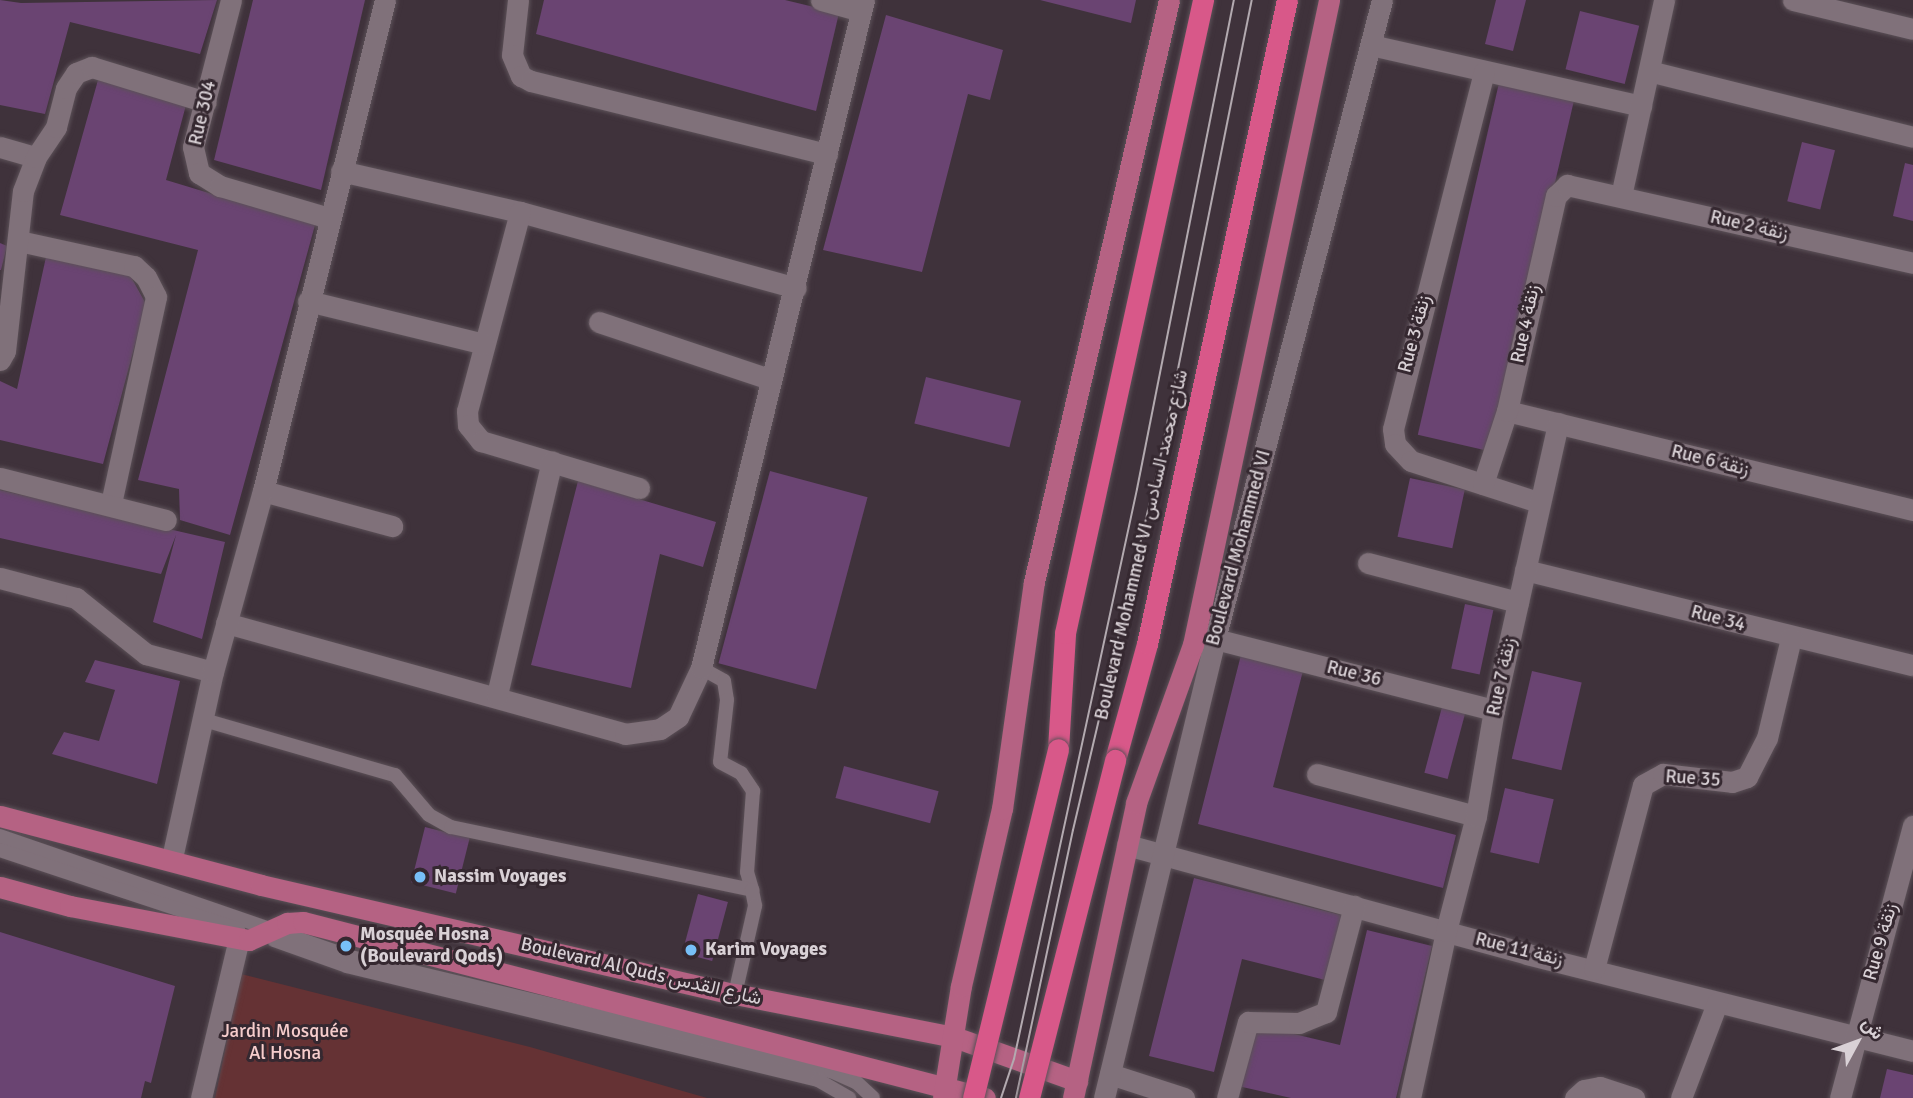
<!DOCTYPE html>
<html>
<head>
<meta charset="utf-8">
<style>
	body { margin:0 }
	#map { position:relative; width:1913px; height:1098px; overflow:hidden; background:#3f323b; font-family:Signika,Vazirmatn,sans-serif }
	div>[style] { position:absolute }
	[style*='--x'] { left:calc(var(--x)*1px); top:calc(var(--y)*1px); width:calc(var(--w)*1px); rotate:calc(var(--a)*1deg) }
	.green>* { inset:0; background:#653234 }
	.building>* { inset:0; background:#6a4472; transform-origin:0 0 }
	.roads { filter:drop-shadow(0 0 2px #5c5158) drop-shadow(0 0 2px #5c5158) }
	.lane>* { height:14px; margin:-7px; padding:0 7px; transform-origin:7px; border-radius:7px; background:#80717a }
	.street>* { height:21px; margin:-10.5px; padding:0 10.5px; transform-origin:10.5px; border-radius:10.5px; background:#80717a }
	.primary>* { height:21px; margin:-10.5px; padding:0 10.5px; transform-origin:10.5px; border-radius:10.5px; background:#b56283 }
	.highway>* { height:21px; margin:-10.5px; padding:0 10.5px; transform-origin:10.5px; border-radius:10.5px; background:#d85889 }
	.tram>* { height:2px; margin:-1px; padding:0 1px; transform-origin:1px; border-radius:1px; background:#b3aab0 }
	.bridges { filter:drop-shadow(0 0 2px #5c5158) drop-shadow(0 0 2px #5c5158) }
	.highway-bridge>* { height:21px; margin:-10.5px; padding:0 10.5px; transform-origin:10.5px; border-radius:10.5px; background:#d85889 }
	.dots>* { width:19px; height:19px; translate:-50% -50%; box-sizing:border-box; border:4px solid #352830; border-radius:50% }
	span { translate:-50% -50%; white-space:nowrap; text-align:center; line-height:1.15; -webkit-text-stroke:6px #352830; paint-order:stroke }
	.street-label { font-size:19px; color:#d9d1d6 }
	.poi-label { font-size:19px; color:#d9d1d6; font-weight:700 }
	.left { translate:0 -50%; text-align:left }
	.park-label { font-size:19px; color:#f6cdcc }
	.north { position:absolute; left:1822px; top:1007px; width:70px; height:70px; -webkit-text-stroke:5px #352830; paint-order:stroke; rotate:49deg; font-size:19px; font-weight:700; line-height:28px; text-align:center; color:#d9d1d6 }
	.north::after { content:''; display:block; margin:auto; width:24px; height:32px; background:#d9d1d6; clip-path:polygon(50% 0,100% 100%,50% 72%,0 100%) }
</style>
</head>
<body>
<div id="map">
	<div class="green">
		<i style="clip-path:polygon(241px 974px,530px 1047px,707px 1098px,215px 1098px)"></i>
	</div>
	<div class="building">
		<i style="clip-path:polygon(0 0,21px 3px,217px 0,200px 54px,70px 22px,45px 114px,0 105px)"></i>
		<i style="clip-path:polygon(253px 0,365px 0,321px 190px,214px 160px)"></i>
		<i style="clip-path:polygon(544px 0,785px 0,839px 13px,816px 111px,536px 34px)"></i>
		<i style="clip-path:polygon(1040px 0,1136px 0,1131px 23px)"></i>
		<i style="clip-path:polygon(1496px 0,1526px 0,1513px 51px,1485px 44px)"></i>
		<i style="left:1580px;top:11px;width:61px;height:60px;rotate:14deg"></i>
		<i style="clip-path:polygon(886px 15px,1003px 50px,990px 100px,968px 94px,922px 272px,823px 250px)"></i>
		<i style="clip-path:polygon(98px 80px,186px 105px,166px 180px,315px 225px,230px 535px,180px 520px,179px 489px,138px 480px,198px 250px,60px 215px)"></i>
		<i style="left:1499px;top:83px;width:77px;height:361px;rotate:13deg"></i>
		<i style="left:1802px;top:142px;width:34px;height:61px;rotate:14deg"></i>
		<i style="clip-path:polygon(1905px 163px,1913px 165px,1913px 221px,1893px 216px)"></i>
		<i style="clip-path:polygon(0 243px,7px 246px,1px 270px,0 270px)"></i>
		<i style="clip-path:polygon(46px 257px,130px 275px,146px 304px,103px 464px,0 440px,0 381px,17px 389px)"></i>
		<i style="left:926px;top:377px;width:98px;height:48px;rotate:14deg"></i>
		<i style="left:770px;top:471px;width:101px;height:199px;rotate:15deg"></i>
		<i style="left:1410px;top:478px;width:56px;height:60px;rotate:12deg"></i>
		<i style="clip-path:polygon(578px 481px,716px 522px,703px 567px,660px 554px,631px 688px,531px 665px)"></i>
		<i style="clip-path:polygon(0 490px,225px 542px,202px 639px,153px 622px,176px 535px,161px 574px,0 538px)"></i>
		<i style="left:1465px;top:604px;width:29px;height:66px;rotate:12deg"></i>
		<i style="clip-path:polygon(1243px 647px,1305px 663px,1273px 787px,1456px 835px,1443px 888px,1198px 824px)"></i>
		<i style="clip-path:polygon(95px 660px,180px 681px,157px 784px,52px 754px,64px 732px,99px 741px,115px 690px,85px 682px)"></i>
		<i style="left:1532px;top:671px;width:51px;height:90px;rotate:13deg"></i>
		<i style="left:1442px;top:707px;width:24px;height:68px;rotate:15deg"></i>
		<i style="left:844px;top:766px;width:98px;height:33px;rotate:15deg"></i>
		<i style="left:1505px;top:788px;width:50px;height:66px;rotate:13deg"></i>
		<i style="left:425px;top:827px;width:46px;height:57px;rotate:14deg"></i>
		<i style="clip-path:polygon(1194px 878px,1349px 917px,1333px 982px,1242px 959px,1214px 1072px,1149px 1056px)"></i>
		<i style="left:698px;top:894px;width:31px;height:61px;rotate:15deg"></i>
		<i style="clip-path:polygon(1367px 930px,1432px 946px,1396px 1098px,1291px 1098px,1238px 1086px,1252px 1024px,1340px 1045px)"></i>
		<i style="clip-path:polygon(0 932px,175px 986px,151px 1083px,145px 1081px,141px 1098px,0 1098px)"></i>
		<i style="clip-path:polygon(1887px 1069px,1913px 1075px,1913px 1098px,1880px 1098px)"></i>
	</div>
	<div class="roads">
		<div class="lane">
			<i style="--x:701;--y:668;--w:26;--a:29"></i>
			<i style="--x:724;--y:681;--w:19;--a:81"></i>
			<i style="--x:727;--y:700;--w:62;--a:96.4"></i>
			<i style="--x:720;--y:762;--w:24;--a:28"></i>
			<i style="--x:741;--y:773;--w:22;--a:56"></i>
			<i style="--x:753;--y:791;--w:81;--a:94.2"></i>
			<i style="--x:747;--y:872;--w:19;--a:74"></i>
			<i style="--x:204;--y:720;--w:199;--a:16.1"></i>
			<i style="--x:395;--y:775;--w:52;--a:49.6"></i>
			<i style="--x:429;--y:815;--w:25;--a:29"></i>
			<i style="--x:451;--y:827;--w:308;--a:11.8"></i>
			<i style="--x:752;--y:890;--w:16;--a:79"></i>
			<i style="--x:755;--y:906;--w:90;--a:102.8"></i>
			<i style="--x:0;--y:836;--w:371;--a:19"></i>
			<i style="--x:351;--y:957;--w:493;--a:13.4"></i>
			<i style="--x:831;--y:1071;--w:27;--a:24"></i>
			<i style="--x:856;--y:1082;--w:23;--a:43"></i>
			<i style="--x:0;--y:850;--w:251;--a:18.4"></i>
			<i style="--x:274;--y:940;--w:77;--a:19.6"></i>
			<i style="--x:347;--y:966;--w:485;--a:13.6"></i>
			<i style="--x:818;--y:1080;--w:36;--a:30"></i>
		</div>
		<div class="street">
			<i style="--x:231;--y:0;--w:152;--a:104.5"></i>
			<i style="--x:193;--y:147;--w:27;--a:77"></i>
			<i style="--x:199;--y:173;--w:25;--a:32"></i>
			<i style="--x:220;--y:186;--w:114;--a:16.4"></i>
			<i style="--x:518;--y:0;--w:55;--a:96.2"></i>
			<i style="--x:512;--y:55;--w:23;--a:67"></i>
			<i style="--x:521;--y:76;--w:11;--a:27"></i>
			<i style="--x:531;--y:81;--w:305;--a:13.9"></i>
			<i style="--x:821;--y:0;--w:41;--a:15.4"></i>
			<i style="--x:1793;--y:0;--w:123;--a:13.6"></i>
			<i style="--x:1371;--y:45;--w:277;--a:12.7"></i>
			<i style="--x:1649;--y:71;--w:272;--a:14"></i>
			<i style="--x:1484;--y:72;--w:368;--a:104.3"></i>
			<i style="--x:1393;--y:429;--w:15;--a:82"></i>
			<i style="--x:1395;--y:444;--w:23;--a:47"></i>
			<i style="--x:1411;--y:461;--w:133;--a:17.9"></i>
			<i style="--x:0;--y:147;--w:37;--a:16"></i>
			<i style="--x:341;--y:171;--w:184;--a:12.9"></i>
			<i style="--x:520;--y:212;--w:286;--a:15.4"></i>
			<i style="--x:1621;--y:196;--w:201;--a:-77.6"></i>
			<i style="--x:520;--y:212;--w:206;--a:104.9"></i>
			<i style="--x:467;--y:411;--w:14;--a:86"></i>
			<i style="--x:468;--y:425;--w:21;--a:51"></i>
			<i style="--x:481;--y:441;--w:165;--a:16.6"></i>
			<i style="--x:19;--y:241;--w:118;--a:12.3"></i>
			<i style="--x:134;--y:266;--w:16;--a:43"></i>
			<i style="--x:146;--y:277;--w:22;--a:63"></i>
			<i style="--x:156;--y:297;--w:211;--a:102.3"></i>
			<i style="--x:308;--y:301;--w:181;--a:13.7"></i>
			<i style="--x:599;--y:322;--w:179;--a:18.5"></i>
			<i style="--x:0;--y:360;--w:10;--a:-61"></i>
			<i style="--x:5;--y:351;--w:161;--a:-83.6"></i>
			<i style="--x:23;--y:191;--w:36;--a:-69"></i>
			<i style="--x:36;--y:157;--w:36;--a:-56"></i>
			<i style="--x:56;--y:127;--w:40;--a:-75.6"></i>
			<i style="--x:66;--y:88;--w:18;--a:-56"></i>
			<i style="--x:76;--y:73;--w:17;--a:-21"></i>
			<i style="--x:92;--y:67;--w:119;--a:17.1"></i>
			<i style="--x:1507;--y:411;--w:418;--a:13.7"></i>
			<i style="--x:0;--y:478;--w:171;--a:14.2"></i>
			<i style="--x:1483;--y:484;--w:77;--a:-71.8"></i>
			<i style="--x:1507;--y:411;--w:221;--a:-77.2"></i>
			<i style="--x:1556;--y:196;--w:16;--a:-45"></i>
			<i style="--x:1567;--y:185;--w:355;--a:12.7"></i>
			<i style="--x:263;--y:491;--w:134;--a:15.2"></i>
			<i style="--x:1368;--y:563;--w:155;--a:14.6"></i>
			<i style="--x:1525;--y:570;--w:399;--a:13.8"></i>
			<i style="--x:0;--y:578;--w:79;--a:14.7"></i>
			<i style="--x:76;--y:598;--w:90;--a:38.7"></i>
			<i style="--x:146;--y:654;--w:69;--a:15"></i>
			<i style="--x:226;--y:623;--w:414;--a:15.5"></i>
			<i style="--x:625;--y:734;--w:35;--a:-8"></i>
			<i style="--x:660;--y:729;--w:22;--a:-34"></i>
			<i style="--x:678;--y:717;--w:54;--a:-64.9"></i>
			<i style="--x:701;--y:668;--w:688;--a:-76.29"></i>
			<i style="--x:1215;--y:639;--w:288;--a:14.3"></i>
			<i style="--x:497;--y:695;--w:240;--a:-76.8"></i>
			<i style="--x:1317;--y:774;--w:164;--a:14.8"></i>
			<i style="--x:1127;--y:845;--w:415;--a:15.2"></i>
			<i style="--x:1527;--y:954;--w:398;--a:14.1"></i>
			<i style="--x:172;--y:858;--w:190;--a:-77.6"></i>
			<i style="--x:213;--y:672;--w:188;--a:-74.6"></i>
			<i style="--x:263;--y:491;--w:506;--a:-76.05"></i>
			<i style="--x:1594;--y:969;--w:190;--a:-75.1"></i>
			<i style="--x:1643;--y:785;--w:23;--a:-29"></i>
			<i style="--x:1663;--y:774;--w:69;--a:6.6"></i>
			<i style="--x:1732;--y:782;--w:16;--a:-18"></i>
			<i style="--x:1747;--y:777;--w:44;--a:-62.9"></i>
			<i style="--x:1767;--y:738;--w:103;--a:-76.5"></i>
			<i style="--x:1110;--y:1074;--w:78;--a:18"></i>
			<i style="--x:201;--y:1098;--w:163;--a:-76.6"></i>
			<i style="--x:1104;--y:1098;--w:472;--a:-76.4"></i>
			<i style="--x:1215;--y:639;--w:660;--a:-75.35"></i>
			<i style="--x:1227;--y:1098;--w:79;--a:-74.6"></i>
			<i style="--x:1248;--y:1022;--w:51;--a:1.1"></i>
			<i style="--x:1299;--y:1023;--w:29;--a:-22"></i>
			<i style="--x:1326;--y:1012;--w:110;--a:-75.2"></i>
			<i style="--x:1410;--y:1098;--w:171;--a:-77.8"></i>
			<i style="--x:1446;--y:931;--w:119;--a:-75.4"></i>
			<i style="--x:1476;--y:816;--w:108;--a:-80.4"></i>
			<i style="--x:1494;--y:710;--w:294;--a:-77.4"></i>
			<i style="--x:1575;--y:1098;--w:12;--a:-42"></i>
			<i style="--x:1584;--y:1090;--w:16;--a:-11"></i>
			<i style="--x:1600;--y:1087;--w:36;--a:18"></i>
			<i style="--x:1681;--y:1098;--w:102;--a:-69.2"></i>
			<i style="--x:1840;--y:1098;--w:282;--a:-75"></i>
		</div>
		<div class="primary">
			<i style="--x:0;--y:816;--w:270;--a:14.8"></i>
			<i style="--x:261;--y:885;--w:486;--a:13"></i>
			<i style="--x:735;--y:994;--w:223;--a:11.1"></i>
			<i style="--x:954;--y:1037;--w:131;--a:19.7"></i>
			<i style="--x:0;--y:887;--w:73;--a:15.2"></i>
			<i style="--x:70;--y:906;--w:182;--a:10.8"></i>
			<i style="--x:249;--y:940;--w:42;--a:-24.1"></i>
			<i style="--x:287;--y:923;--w:16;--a:-4"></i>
			<i style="--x:303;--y:922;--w:704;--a:14.47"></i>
			<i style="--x:943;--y:1098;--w:113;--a:-80.9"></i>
			<i style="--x:961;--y:986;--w:182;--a:-77"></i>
			<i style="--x:1002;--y:809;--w:229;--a:-82"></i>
			<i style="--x:1034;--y:582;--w:597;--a:-76.94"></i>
			<i style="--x:1073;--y:1098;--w:302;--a:-77.9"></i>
			<i style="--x:1136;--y:803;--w:168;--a:-70.2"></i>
			<i style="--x:1193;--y:645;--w:659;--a:-78.09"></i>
		</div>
		<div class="highway">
			<i style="--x:1058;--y:749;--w:116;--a:-86.5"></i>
			<i style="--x:1065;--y:633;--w:648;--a:-77.7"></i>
			<i style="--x:1115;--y:760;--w:120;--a:-74.6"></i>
			<i style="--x:1147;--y:644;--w:659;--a:-77.74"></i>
		</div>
	</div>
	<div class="tram">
		<i style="--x:1001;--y:1098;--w:41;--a:-71.6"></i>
		<i style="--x:1014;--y:1059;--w:583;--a:-77.82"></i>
		<i style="--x:1137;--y:489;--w:499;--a:-78.8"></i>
		<i style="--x:1016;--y:1098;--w:274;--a:-78"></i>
		<i style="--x:1073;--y:830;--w:376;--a:-76.8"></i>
		<i style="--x:1159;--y:464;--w:473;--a:-78.7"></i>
	</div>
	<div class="bridges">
		<div class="highway-bridge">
			<i style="--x:973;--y:1098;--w:359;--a:-76.3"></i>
			<i style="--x:1029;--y:1098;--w:349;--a:-75.7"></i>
		</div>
	</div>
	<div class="dots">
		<i style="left:420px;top:877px;background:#77bff7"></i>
		<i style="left:346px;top:946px;background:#77bff7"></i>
		<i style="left:691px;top:950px;background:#77bff7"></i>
	</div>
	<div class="street-label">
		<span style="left:203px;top:113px;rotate:-77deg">Rue 304</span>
		<span style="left:1749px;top:226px;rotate:13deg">Rue 2 زنقة</span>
		<span style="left:1526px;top:324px;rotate:-78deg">Rue 4 زنقة</span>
		<span style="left:1415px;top:334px;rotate:-75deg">Rue 3 زنقة</span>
		<span style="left:1710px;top:461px;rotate:14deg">Rue 6 زنقة</span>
		<span style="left:1142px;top:545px;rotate:-77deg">Boulevard Mohammed VI شارع محمد السادس</span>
		<span style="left:1239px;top:548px;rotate:-75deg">Boulevard Mohammed VI</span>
		<span style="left:1718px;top:619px;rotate:15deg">Rue 34</span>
		<span style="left:1354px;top:674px;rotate:14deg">Rue 36</span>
		<span style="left:1502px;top:677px;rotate:-78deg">Rue 7 زنقة</span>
		<span style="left:1693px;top:779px;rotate:4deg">Rue 35</span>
		<span style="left:1881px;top:942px;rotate:-74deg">Rue 9 زنقة</span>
		<span style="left:1519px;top:950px;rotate:14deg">Rue 11 زنقة</span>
		<span style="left:641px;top:972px;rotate:13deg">Boulevard Al Quds شارع القدس</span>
	</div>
	<div class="poi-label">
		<span class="left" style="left:434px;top:877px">Nassim Voyages</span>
		<span class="left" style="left:360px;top:946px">Mosquée Hosna<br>(Boulevard Qods)</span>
		<span class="left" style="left:705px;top:950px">Karim Voyages</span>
	</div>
	<div class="park-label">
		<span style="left:285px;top:1043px">Jardin Mosquée<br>Al Hosna</span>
	</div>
	<div class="north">ش</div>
</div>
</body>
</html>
